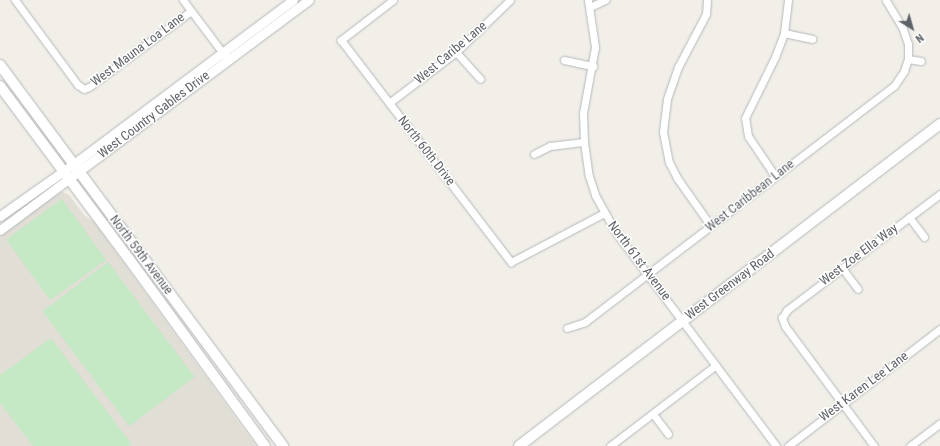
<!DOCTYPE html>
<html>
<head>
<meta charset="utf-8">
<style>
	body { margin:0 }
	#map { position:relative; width:940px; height:446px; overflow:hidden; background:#f1efe8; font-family:"Roboto Condensed",sans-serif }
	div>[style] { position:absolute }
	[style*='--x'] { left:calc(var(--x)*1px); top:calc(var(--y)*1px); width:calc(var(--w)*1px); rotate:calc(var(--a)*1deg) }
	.education>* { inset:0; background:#e1ded6 }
	.green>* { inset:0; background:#c5e8c5; transform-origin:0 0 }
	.roads { filter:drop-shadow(0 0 1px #b5b8bc) drop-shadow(0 0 1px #b5b8bc) }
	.minor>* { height:7px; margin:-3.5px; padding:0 3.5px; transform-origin:3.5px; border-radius:3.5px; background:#fff }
	.tertiary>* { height:9px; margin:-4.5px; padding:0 4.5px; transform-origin:4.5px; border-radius:4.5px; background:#fff }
	.secondary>* { height:10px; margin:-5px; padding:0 5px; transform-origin:5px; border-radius:5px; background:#fff }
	span { translate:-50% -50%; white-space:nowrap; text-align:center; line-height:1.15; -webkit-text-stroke:3px #fff; paint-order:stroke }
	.street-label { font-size:13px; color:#5f6368 }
	.north { position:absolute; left:892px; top:8px; width:40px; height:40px; -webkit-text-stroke:3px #fff; paint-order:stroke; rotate:143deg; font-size:11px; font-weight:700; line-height:16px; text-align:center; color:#5f6368 }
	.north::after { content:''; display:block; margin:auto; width:14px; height:18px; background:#5f6368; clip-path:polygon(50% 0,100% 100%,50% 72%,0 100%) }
</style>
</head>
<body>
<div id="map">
	<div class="education">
		<i style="clip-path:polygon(63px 192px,69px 195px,84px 215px,94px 222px,256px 446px,0 446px,0 235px,58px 194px)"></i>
	</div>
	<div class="green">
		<i style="left:62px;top:199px;width:75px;height:69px;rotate:54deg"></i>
		<i style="left:108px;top:262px;width:144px;height:82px;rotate:53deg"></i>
		<i style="clip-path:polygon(51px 338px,131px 443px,128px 446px,33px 446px,0 403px,0 375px)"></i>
	</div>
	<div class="roads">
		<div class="minor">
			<i style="--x:15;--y:0;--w:106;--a:53.5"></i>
			<i style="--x:78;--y:85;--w:7;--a:34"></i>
			<i style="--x:84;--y:89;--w:5;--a:-22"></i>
			<i style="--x:89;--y:87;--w:127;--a:-36.7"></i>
			<i style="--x:183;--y:0;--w:70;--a:53.1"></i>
			<i style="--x:393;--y:0;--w:66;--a:142.4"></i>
			<i style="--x:341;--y:40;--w:280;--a:52.6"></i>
			<i style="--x:511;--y:262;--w:105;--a:-27.8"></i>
			<i style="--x:588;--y:0;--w:48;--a:81.5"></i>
			<i style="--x:595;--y:47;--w:67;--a:100.3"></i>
			<i style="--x:583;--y:113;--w:29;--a:88"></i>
			<i style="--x:584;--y:142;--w:34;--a:82"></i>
			<i style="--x:589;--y:176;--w:20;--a:72"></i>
			<i style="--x:595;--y:195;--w:45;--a:60.6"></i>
			<i style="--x:617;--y:234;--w:265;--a:53.1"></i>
			<i style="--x:707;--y:0;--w:14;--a:94"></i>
			<i style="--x:706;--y:14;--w:60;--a:117.8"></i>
			<i style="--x:678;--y:67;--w:34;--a:109"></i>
			<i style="--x:667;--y:99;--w:33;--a:97"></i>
			<i style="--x:663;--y:132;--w:31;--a:79"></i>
			<i style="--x:669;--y:162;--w:18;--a:63"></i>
			<i style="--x:677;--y:178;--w:59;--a:54.7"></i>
			<i style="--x:590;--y:7;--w:17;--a:-25"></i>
			<i style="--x:784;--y:33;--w:29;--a:12"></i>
			<i style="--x:456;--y:52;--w:36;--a:48"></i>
			<i style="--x:908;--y:59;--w:13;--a:9"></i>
			<i style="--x:564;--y:60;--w:30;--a:12"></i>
			<i style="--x:389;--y:103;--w:84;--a:-37.3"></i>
			<i style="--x:456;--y:52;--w:75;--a:-43.9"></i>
			<i style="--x:534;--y:154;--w:18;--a:-27"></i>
			<i style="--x:550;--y:146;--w:34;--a:-7"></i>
			<i style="--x:775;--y:176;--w:48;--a:-124"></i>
			<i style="--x:748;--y:136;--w:18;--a:-99"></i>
			<i style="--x:745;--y:118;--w:68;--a:-63.8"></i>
			<i style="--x:775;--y:57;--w:26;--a:-69"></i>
			<i style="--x:784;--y:33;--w:33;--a:-83"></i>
			<i style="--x:909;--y:217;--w:25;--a:53"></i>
			<i style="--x:842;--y:268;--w:26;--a:53"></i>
			<i style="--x:567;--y:328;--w:19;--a:-18"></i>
			<i style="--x:585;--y:322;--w:389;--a:-37.4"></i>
			<i style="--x:894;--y:86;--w:18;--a:-56"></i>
			<i style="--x:904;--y:71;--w:13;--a:-72"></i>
			<i style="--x:908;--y:59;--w:15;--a:-90"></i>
			<i style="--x:908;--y:44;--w:18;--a:-109"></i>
			<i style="--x:902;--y:27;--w:31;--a:-121"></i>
			<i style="--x:653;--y:414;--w:25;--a:53"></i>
			<i style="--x:610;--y:446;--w:133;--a:-37.4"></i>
			<i style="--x:788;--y:446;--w:192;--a:-37.6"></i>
			<i style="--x:874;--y:446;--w:149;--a:-126.6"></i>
			<i style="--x:785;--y:326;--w:9;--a:-111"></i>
			<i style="--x:782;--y:318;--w:9;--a:-58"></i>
			<i style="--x:787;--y:310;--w:192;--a:-37.2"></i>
			<i style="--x:910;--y:446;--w:38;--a:-37"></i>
		</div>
		<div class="tertiary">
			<i style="--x:0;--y:216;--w:97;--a:-35.3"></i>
			<i style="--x:79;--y:160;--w:267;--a:-36.8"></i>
			<i style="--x:0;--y:230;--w:385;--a:-36.7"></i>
		</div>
		<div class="secondary">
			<i style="--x:0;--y:65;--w:475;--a:53.4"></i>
			<i style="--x:0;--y:86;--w:216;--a:53.3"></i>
			<i style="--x:129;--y:259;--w:231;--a:54"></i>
			<i style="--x:519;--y:446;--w:530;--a:-37.41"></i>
		</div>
	</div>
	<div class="street-label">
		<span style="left:138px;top:50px;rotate:-37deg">West Mauna Loa Lane</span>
		<span style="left:451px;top:53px;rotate:-40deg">West Caribe Lane</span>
		<span style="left:154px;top:115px;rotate:-37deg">West Country Gables Drive</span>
		<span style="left:426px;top:151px;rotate:52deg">North 60th Drive</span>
		<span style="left:750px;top:196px;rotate:-38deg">West Caribbean Lane</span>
		<span style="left:141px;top:255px;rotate:53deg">North 59th Avenue</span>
		<span style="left:859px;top:255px;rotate:-37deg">West Zoe Ella Way</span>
		<span style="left:639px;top:261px;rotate:53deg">North 61st Avenue</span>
		<span style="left:730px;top:285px;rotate:-37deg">West Greenway Road</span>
		<span style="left:864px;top:387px;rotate:-37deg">West Karen Lee Lane</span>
	</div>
	<div class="north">N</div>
</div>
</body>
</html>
